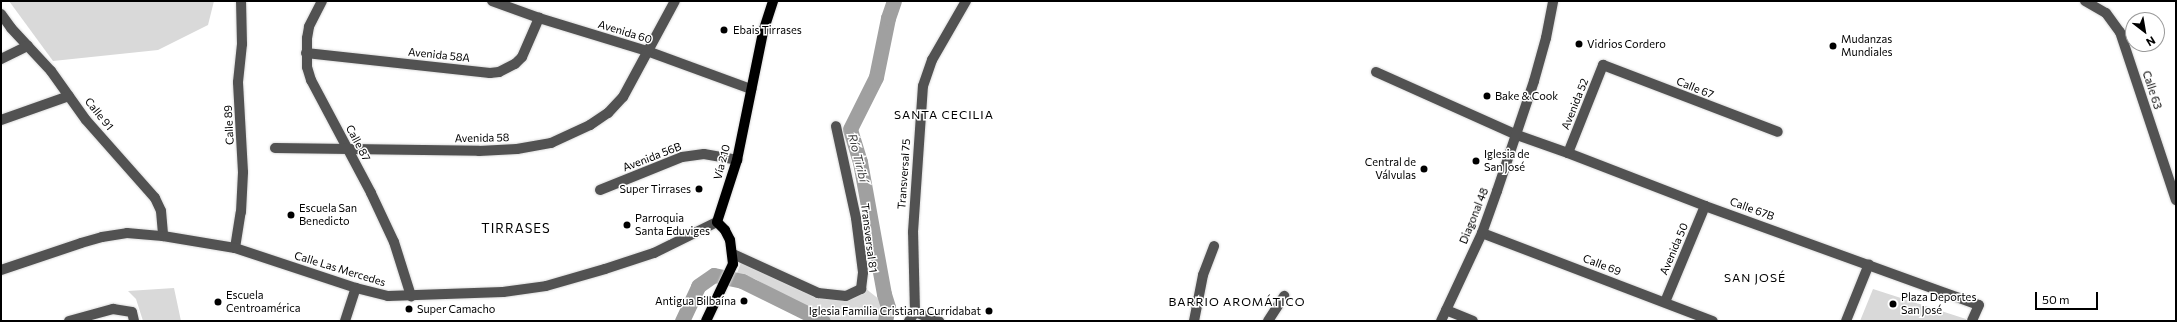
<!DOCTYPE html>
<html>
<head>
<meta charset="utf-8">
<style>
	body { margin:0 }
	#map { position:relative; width:2177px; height:322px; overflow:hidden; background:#fff; font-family:Commissioner,sans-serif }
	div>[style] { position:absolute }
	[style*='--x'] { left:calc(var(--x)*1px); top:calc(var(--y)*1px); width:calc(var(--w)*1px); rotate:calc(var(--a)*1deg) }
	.green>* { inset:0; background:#d9d9d9 }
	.river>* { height:15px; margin:-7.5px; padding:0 7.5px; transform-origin:7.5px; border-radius:7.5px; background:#a0a0a0 }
	.roads { filter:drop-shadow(0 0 1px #dbdbdb) drop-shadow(0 0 1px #dbdbdb) }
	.minor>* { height:10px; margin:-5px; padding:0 5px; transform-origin:5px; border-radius:5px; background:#525252 }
	.major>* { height:10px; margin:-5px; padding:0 5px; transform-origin:5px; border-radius:5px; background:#000 }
	.dots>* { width:11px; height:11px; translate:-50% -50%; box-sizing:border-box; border:2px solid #fff; border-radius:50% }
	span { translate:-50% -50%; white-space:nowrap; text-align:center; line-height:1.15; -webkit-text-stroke:3px #fff; paint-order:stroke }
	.poi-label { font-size:11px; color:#000 }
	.left { translate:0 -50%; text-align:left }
	.right { translate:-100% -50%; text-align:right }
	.street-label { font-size:11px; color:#000 }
	.neighbourhood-label { font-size:12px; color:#000; letter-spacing:1px }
	.water-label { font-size:12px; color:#414141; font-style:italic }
	.quarter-label { font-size:13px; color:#000; letter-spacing:1px }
	.frame { position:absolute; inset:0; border:2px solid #000; pointer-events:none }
	.north { position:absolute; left:2125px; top:12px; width:40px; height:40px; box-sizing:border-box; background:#fff; border:1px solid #999; border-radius:50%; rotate:149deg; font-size:11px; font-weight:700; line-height:16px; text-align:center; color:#000 }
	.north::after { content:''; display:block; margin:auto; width:14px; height:18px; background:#000; clip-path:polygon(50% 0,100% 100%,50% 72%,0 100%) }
	.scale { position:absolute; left:2035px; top:292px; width:63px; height:18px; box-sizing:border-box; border:2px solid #000; border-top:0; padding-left:5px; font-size:12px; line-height:14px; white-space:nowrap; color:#000; -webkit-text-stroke:3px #fff; paint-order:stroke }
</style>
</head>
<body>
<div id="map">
	<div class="green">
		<i style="clip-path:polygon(9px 1px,214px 1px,208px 25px,158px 50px,53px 61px)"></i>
		<i style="clip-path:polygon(742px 260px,817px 295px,847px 298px,865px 288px,885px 304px,880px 321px,828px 321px,755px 279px,737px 273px)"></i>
		<i style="clip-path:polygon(174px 288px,181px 321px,143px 321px,136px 299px,128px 291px)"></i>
		<i style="clip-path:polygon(1873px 289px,1966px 319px,1966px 321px,1860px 321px)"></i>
	</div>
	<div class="river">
		<i style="--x:682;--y:321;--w:38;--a:-65"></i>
		<i style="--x:698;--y:286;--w:19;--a:-35"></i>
		<i style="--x:714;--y:275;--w:29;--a:12"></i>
		<i style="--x:742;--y:281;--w:90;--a:26.3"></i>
		<i style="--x:885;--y:321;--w:14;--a:-78"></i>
		<i style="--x:888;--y:307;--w:14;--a:-107"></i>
		<i style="--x:884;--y:294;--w:134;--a:-100.3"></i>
		<i style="--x:860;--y:162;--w:34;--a:-107"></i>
		<i style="--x:850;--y:129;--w:58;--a:-63.4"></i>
		<i style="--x:876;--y:77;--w:60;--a:-78.5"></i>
		<i style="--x:888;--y:18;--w:18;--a:-71"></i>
	</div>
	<div class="roads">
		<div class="minor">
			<i style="--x:322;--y:1;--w:29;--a:117"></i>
			<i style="--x:309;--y:27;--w:11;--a:100"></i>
			<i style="--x:307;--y:38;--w:29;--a:90"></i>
			<i style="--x:307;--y:67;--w:14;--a:73"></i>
			<i style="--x:311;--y:80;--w:128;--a:62"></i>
			<i style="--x:371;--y:193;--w:54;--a:64.9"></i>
			<i style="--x:394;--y:242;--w:57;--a:72.5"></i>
			<i style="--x:492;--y:1;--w:50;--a:19.9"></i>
			<i style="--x:539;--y:18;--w:113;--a:17"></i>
			<i style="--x:647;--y:51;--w:111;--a:20.1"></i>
			<i style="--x:2085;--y:1;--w:24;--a:30"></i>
			<i style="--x:2106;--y:13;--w:24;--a:54"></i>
			<i style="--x:2120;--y:32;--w:177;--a:71.6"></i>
			<i style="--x:1;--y:14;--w:17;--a:54"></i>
			<i style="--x:11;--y:28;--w:59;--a:47.1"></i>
			<i style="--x:51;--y:71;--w:60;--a:54.5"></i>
			<i style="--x:86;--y:120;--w:104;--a:48.5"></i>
			<i style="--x:155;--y:198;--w:14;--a:65"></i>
			<i style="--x:161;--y:211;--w:25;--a:85"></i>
			<i style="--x:306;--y:53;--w:185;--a:6.2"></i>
			<i style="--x:490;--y:73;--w:9;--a:-6"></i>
			<i style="--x:499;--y:72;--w:18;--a:-27"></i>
			<i style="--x:515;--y:64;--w:10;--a:-45"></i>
			<i style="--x:522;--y:57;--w:43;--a:-66.4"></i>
			<i style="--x:1;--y:59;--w:30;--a:-26"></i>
			<i style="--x:1376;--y:72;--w:154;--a:24.1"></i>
			<i style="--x:1517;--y:135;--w:54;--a:19.4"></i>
			<i style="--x:1568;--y:153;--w:147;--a:21.1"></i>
			<i style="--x:1705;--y:206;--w:291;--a:19.9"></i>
			<i style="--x:1979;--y:305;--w:17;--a:114"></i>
			<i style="--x:1;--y:120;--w:72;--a:-19.4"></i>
			<i style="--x:275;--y:148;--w:204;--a:0.8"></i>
			<i style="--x:479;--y:151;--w:38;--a:-3"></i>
			<i style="--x:517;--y:149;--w:35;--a:-10"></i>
			<i style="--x:551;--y:143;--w:43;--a:-24.8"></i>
			<i style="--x:590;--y:125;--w:22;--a:-34"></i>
			<i style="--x:608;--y:113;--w:22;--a:-47"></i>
			<i style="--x:623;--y:97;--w:109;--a:-61.6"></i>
			<i style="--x:1568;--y:153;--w:95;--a:-68.3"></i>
			<i style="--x:1603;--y:65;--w:187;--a:20.9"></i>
			<i style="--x:600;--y:190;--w:88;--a:-21.9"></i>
			<i style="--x:682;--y:157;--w:22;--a:-8"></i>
			<i style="--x:704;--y:154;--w:34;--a:10"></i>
			<i style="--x:1482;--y:233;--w:247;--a:20.9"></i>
			<i style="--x:235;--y:248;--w:36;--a:-81"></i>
			<i style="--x:241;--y:212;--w:40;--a:-87.1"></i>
			<i style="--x:243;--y:172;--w:90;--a:-93.2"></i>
			<i style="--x:238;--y:82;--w:38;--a:-84"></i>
			<i style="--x:242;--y:44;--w:43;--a:-91.3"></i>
			<i style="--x:733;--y:254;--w:94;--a:24.6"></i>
			<i style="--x:818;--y:293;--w:28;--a:6"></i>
			<i style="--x:846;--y:296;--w:17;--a:-25"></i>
			<i style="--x:861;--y:289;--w:17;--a:-83"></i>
			<i style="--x:863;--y:272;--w:54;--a:-97.4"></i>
			<i style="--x:856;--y:218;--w:94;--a:-102.3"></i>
			<i style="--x:1;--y:270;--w:84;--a:-18.6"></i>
			<i style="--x:81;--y:243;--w:22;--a:-16"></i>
			<i style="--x:102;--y:237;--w:25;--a:-9"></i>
			<i style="--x:127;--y:233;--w:36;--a:5"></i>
			<i style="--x:163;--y:236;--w:73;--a:9.5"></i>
			<i style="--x:235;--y:248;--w:127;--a:18.3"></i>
			<i style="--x:356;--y:288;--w:33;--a:14"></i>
			<i style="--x:388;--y:296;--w:115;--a:-2"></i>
			<i style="--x:503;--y:292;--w:43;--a:-7.9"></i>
			<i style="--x:546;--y:286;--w:61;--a:-16.1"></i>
			<i style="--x:605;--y:269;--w:52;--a:-18.1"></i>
			<i style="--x:654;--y:253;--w:70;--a:-26.2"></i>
			<i style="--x:1665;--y:302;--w:104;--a:-67.4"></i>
			<i style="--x:1446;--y:310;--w:29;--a:22"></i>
			<i style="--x:915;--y:312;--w:80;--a:-91.4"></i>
			<i style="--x:913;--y:232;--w:146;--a:-86.1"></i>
			<i style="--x:923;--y:86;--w:28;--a:-71"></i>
			<i style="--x:932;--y:60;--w:68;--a:-60"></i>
			<i style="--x:915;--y:312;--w:26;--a:21"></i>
			<i style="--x:69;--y:321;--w:46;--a:-15.3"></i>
			<i style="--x:113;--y:309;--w:19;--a:9"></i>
			<i style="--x:132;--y:312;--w:9;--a:77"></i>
			<i style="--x:345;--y:321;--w:35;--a:-72"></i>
			<i style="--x:909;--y:321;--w:11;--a:-56"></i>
			<i style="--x:1194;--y:321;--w:47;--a:-78.9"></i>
			<i style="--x:1203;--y:275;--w:31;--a:-69"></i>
			<i style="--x:1268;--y:321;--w:30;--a:-57"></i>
			<i style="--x:1441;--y:321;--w:97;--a:-65"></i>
			<i style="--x:1482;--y:233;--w:45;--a:-70.3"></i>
			<i style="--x:1497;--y:191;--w:116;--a:-71.4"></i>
			<i style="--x:1534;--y:81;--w:45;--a:-74.4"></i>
			<i style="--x:1546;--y:38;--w:38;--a:-79"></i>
			<i style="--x:1846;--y:321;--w:61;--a:-68"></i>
		</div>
		<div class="major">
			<i style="--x:706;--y:321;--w:63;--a:-64.7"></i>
			<i style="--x:733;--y:264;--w:24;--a:-97"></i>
			<i style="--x:730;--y:240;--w:11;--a:-117"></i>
			<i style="--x:725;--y:230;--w:11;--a:-135"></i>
			<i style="--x:717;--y:222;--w:65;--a:-72.1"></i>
			<i style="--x:737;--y:160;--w:131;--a:-78.5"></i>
			<i style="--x:763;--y:32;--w:33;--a:-72"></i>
		</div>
	</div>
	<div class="dots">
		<i style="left:724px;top:30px;background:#000"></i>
		<i style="left:1579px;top:44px;background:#000"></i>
		<i style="left:1833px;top:46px;background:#000"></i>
		<i style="left:1487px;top:96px;background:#000"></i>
		<i style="left:1476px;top:161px;background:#000"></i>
		<i style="left:1424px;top:169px;background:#000"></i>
		<i style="left:699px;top:189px;background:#000"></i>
		<i style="left:291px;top:215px;background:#000"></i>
		<i style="left:627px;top:225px;background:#000"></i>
		<i style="left:744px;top:301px;background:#000"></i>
		<i style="left:218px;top:302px;background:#000"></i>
		<i style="left:1893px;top:304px;background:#000"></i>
		<i style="left:409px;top:309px;background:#000"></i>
		<i style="left:989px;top:311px;background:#000"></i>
	</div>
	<div class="poi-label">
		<span class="left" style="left:733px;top:30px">Ebais Tirrases</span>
		<span class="left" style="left:1841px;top:46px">Mudanzas<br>Mundiales</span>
		<span class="left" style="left:1587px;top:44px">Vidrios Cordero</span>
		<span class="left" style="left:1495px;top:96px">Bake &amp; Cook</span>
		<span class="left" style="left:1484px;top:161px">Iglesia de<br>San José</span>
		<span class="right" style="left:1416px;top:169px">Central de<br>Válvulas</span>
		<span class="right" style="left:691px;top:189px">Super Tirrases</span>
		<span class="left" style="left:299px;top:215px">Escuela San<br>Benedicto</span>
		<span class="left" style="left:635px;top:225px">Parroquia<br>Santa Eduviges</span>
		<span class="left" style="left:226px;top:302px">Escuela<br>Centroamérica</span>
		<span class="left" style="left:1901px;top:304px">Plaza Deportes<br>San José</span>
		<span class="right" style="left:736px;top:301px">Antigua Bilbaína</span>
		<span class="left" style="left:417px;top:309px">Super Camacho</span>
		<span class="right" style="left:981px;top:311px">Iglesia Familia Cristiana Curridabat</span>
	</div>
	<div class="street-label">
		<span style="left:625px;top:32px;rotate:17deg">Avenida 60</span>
		<span style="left:439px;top:55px;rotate:6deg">Avenida 58A</span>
		<span style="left:1695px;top:88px;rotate:22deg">Calle 67</span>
		<span style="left:2152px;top:90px;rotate:72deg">Calle 63</span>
		<span style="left:1575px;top:104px;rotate:-68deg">Avenida 52</span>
		<span style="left:99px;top:114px;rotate:51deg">Calle 91</span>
		<span style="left:229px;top:125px;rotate:-93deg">Calle 89</span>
		<span style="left:482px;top:138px;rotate:-1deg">Avenida 58</span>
		<span style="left:358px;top:143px;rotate:62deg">Calle 87</span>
		<span style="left:652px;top:157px;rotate:-21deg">Avenida 56B</span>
		<span style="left:722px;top:162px;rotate:-75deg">Vía 210</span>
		<span style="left:904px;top:174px;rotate:-86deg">Transversal 75</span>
		<span style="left:1752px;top:209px;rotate:20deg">Calle 67B</span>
		<span style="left:1474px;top:216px;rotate:-68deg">Diagonal 48</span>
		<span style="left:869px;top:238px;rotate:83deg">Transversal 81</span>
		<span style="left:1674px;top:249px;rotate:-67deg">Avenida 50</span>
		<span style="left:1602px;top:265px;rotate:21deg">Calle 69</span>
		<span style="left:340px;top:269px;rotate:17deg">Calle Las Mercedes</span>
	</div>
	<div class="neighbourhood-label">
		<span style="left:944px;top:115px">SANTA CECILIA</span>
		<span style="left:1755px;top:278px">SAN JOSÉ</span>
		<span style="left:1237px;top:302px">BARRIO AROMÁTICO</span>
	</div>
	<div class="water-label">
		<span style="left:858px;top:158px;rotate:76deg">Río Tiribí</span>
	</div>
	<div class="quarter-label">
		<span style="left:516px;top:228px">TIRRASES</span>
	</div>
	<div class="frame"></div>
	<div class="north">N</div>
	<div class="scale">50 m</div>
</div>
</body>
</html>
